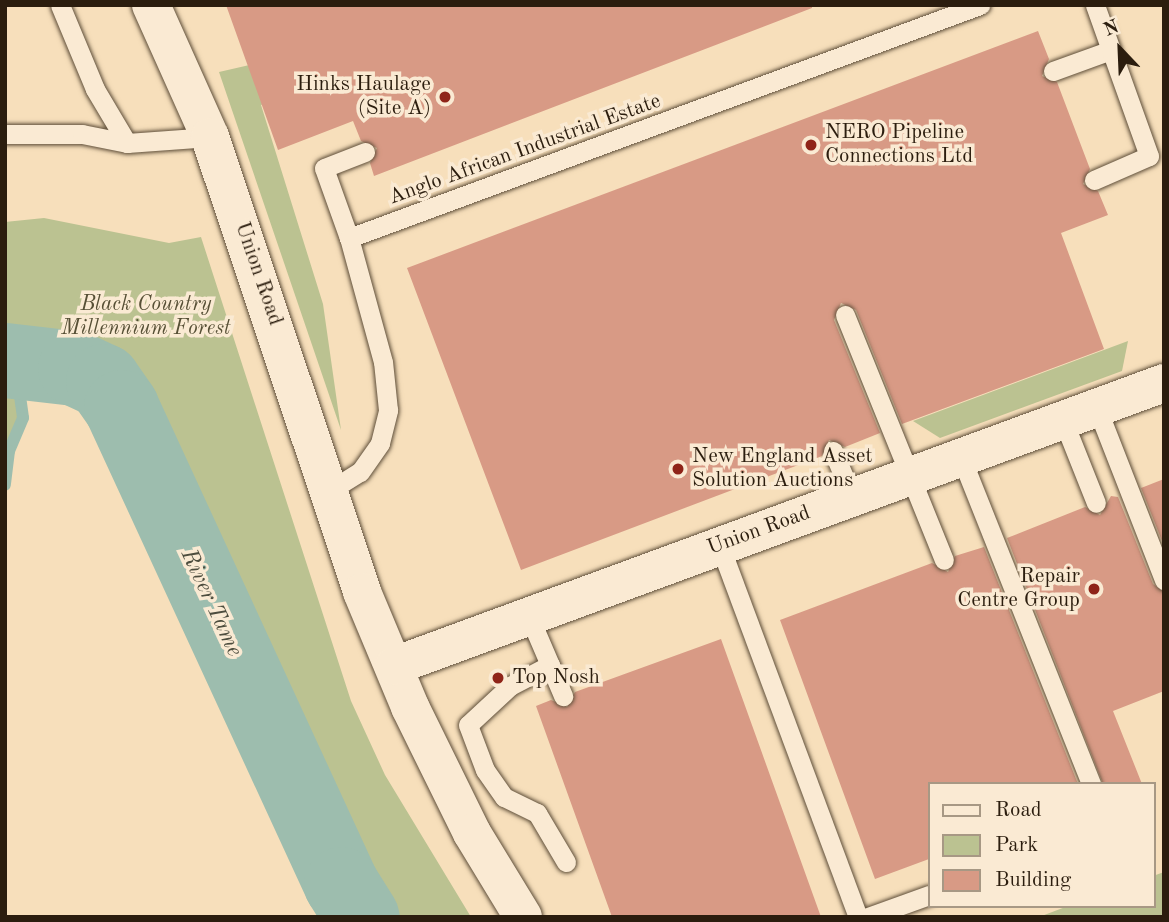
<!DOCTYPE html>
<html>
<head>
<meta charset="utf-8">
<style>
	body { margin:0 }
	#map { position:relative; width:1169px; height:922px; overflow:hidden; background:#f7dfbb; font-family:"Old Standard TT",serif }
	div>[style] { position:absolute }
	[style*='--x'] { left:calc(var(--x)*1px); top:calc(var(--y)*1px); width:calc(var(--w)*1px); rotate:calc(var(--a)*1deg) }
	.green>* { inset:0; background:#bbc291 }
	.stream>* { height:12px; margin:-6px; padding:0 6px; transform-origin:6px; border-radius:6px; background:#9dbdae }
	.river>* { height:75px; margin:-37.5px; padding:0 37.5px; transform-origin:37.5px; border-radius:37.5px; background:#9dbdae }
	.building>* { inset:0; background:#d89a85 }
	.roads { filter:drop-shadow(0 0 2px #5e4e39) drop-shadow(0 0 2px #5e4e39) }
	.lane>* { height:19px; margin:-9.5px; padding:0 9.5px; transform-origin:9.5px; border-radius:9.5px; background:#faead3 }
	.street>* { height:38px; margin:-19px; padding:0 19px; transform-origin:19px; border-radius:19px; background:#faead3 }
	.dots>* { width:19px; height:19px; translate:-50% -50%; box-sizing:border-box; border:4px solid #faead3; border-radius:50% }
	span { translate:-50% -50%; white-space:nowrap; text-align:center; line-height:1.15; -webkit-text-stroke:7px #faead3; paint-order:stroke }
	.poi-label { font-size:21px; color:#2b1d0e }
	.right { translate:-100% -50%; text-align:right }
	.left { translate:0 -50%; text-align:left }
	.street-label { font-size:21px; color:#2b1d0e }
	.park-label { font-size:21px; color:#564f35; font-style:italic }
	.water-label { font-size:23px; color:#4d4d3e; font-style:italic }
	.frame { position:absolute; inset:0; border:7px solid #2b1d0e; pointer-events:none }
	.legend { position:absolute; left:928px; top:782px; width:228px; height:126px; box-sizing:border-box; background:#faead3; border:2px solid #a79884; margin:0; padding:9px 12px; list-style:none; font-size:21px; color:#2b1d0e }
	.legend li { display:flex; align-items:center; gap:14px; height:35px }
	.legend b { width:35px; border:2px solid #a79884 }
	.north { position:absolute; left:1085px; top:14px; width:70px; height:70px; -webkit-text-stroke:5px #faead3; paint-order:stroke; rotate:337deg; font-size:19px; font-weight:700; line-height:28px; text-align:center; color:#2b1d0e }
	.north::after { content:''; display:block; margin:auto; width:24px; height:32px; background:#2b1d0e; clip-path:polygon(50% 0,100% 100%,50% 72%,0 100%) }
</style>
</head>
<body>
<div id="map">
	<div class="green">
		<i style="clip-path:polygon(513px 5px,261px 105px,323px 304px,341px 430px,219px 72px)"></i>
		<i style="clip-path:polygon(44px 218px,169px 243px,201px 237px,351px 701px,385px 775px,471px 917px,362px 917px,341px 884px,121px 407px,103px 381px,75px 368px,5px 360px,5px 222px)"></i>
		<i style="clip-path:polygon(1128px 341px,1122px 371px,940px 438px,913px 421px)"></i>
		<i style="clip-path:polygon(5px 362px,19px 389px,23px 418px,9px 451px,5px 485px)"></i>
		<i style="clip-path:polygon(1164px 872px,1164px 917px,1039px 917px,1068px 906px,1153px 906px,1153px 876px)"></i>
	</div>
	<div class="stream">
		<i style="--x:5;--y:362;--w:30;--a:63"></i>
		<i style="--x:19;--y:389;--w:29;--a:82"></i>
		<i style="--x:23;--y:418;--w:36;--a:113"></i>
		<i style="--x:9;--y:451;--w:34;--a:97"></i>
	</div>
	<div class="river">
		<i style="--x:5;--y:360;--w:70;--a:6.5"></i>
		<i style="--x:75;--y:368;--w:31;--a:25"></i>
		<i style="--x:103;--y:381;--w:32;--a:55"></i>
		<i style="--x:121;--y:407;--w:525;--a:65.24"></i>
		<i style="--x:341;--y:884;--w:39;--a:58"></i>
	</div>
	<div class="building">
		<i style="clip-path:polygon(226px 5px,812px 5px,812px 8px,374px 176px,370px 163px,377px 148px,361px 141px,353px 121px,278px 150px)"></i>
		<i style="clip-path:polygon(1038px 31px,1049px 59px,1042px 76px,1057px 82px,1090px 169px,1083px 184px,1098px 191px,1108px 215px,1061px 233px,1104px 349px,902px 424px,856px 310px,841px 303px,834px 320px,880px 433px,845px 447px,829px 440px,822px 456px,521px 570px,407px 268px)"></i>
		<i style="clip-path:polygon(1164px 479px,1164px 546px,1141px 488px)"></i>
		<i style="clip-path:polygon(1111px 496px,1118px 497px,1153px 584px,1164px 592px,1164px 691px,1113px 711px,1142px 784px,1103px 784px,1007px 538px,1085px 507px,1100px 515px)"></i>
		<i style="clip-path:polygon(984px 547px,1078px 784px,929px 784px,929px 859px,875px 879px,780px 620px,932px 563px,948px 572px,955px 556px)"></i>
		<i style="clip-path:polygon(721px 639px,821px 917px,612px 917px,536px 706px,551px 700px,567px 707px,575px 692px)"></i>
	</div>
	<div class="roads">
		<div class="lane">
			<i style="--x:1053;--y:71;--w:62;--a:-19.9"></i>
			<i style="--x:1111;--y:50;--w:48;--a:-109.6"></i>
			<i style="--x:5;--y:134;--w:77;--a:0"></i>
			<i style="--x:82;--y:134;--w:46;--a:11.3"></i>
			<i style="--x:127;--y:143;--w:63;--a:-120.7"></i>
			<i style="--x:95;--y:89;--w:91;--a:-112.6"></i>
			<i style="--x:127;--y:143;--w:83;--a:-4.1"></i>
			<i style="--x:1094;--y:180;--w:60;--a:-23.6"></i>
			<i style="--x:1149;--y:156;--w:113;--a:-109.7"></i>
			<i style="--x:349;--y:238;--w:74;--a:-109.7"></i>
			<i style="--x:324;--y:168;--w:44;--a:-21.3"></i>
			<i style="--x:845;--y:315;--w:264;--a:68"></i>
			<i style="--x:1097;--y:408;--w:185;--a:68.7"></i>
			<i style="--x:1063;--y:420;--w:89;--a:68.3"></i>
			<i style="--x:833;--y:451;--w:49;--a:67.1"></i>
			<i style="--x:961;--y:457;--w:352;--a:68.3"></i>
			<i style="--x:329;--y:491;--w:36;--a:-32"></i>
			<i style="--x:360;--y:472;--w:35;--a:-55"></i>
			<i style="--x:380;--y:443;--w:34;--a:-76"></i>
			<i style="--x:388;--y:410;--w:48;--a:-95.9"></i>
			<i style="--x:383;--y:362;--w:129;--a:-105.3"></i>
			<i style="--x:349;--y:238;--w:673;--a:-20.27"></i>
			<i style="--x:720;--y:546;--w:396;--a:69.6"></i>
			<i style="--x:529;--y:616;--w:53;--a:66.8"></i>
			<i style="--x:550;--y:665;--w:45;--a:152.3"></i>
			<i style="--x:510;--y:686;--w:57;--a:137.1"></i>
			<i style="--x:468;--y:725;--w:48;--a:69.3"></i>
			<i style="--x:485;--y:770;--w:33;--a:55"></i>
			<i style="--x:504;--y:797;--w:37;--a:26"></i>
			<i style="--x:537;--y:813;--w:57;--a:59.4"></i>
			<i style="--x:550;--y:665;--w:34;--a:67"></i>
			<i style="--x:868;--y:917;--w:65;--a:-19.8"></i>
		</div>
		<div class="street">
			<i style="--x:151;--y:5;--w:145;--a:65.9"></i>
			<i style="--x:210;--y:137;--w:480;--a:71.5"></i>
			<i style="--x:362;--y:592;--w:125;--a:67.3"></i>
			<i style="--x:410;--y:707;--w:140;--a:63.8"></i>
			<i style="--x:472;--y:833;--w:98;--a:58.7"></i>
			<i style="--x:394;--y:666;--w:820;--a:-20.18"></i>
		</div>
	</div>
	<div class="dots">
		<i style="left:445px;top:97px;background:#8f2418"></i>
		<i style="left:811px;top:145px;background:#8f2418"></i>
		<i style="left:678px;top:469px;background:#8f2418"></i>
		<i style="left:1094px;top:589px;background:#8f2418"></i>
		<i style="left:498px;top:678px;background:#8f2418"></i>
	</div>
	<div class="poi-label">
		<span class="right" style="left:431px;top:97px">Hinks Haulage<br>(Site A)</span>
		<span class="left" style="left:825px;top:145px">NERO Pipeline<br>Connections Ltd</span>
		<span class="left" style="left:692px;top:469px">New England Asset<br>Solution Auctions</span>
		<span class="right" style="left:1080px;top:589px">Repair<br>Centre Group</span>
		<span class="left" style="left:512px;top:678px">Top Nosh</span>
	</div>
	<div class="street-label">
		<span style="left:525px;top:150px;rotate:-20deg">Anglo African Industrial Estate</span>
		<span style="left:258px;top:274px;rotate:71deg">Union Road</span>
		<span style="left:759px;top:531px;rotate:-20deg">Union Road</span>
	</div>
	<div class="park-label">
		<span style="left:146px;top:317px">Black Country<br>Millennium Forest</span>
	</div>
	<div class="water-label">
		<span style="left:211px;top:603px;rotate:65deg">River Tame</span>
	</div>
	<div class="frame"></div>
	<ul class="legend">
	<li><b style="height:9px;background:#faead3"></b>Road</li>
	<li><b style="height:19px;background:#bbc291"></b>Park</li>
	<li><b style="height:19px;background:#d89a85"></b>Building</li>
	</ul>
	<div class="north">N</div>
</div>
</body>
</html>
